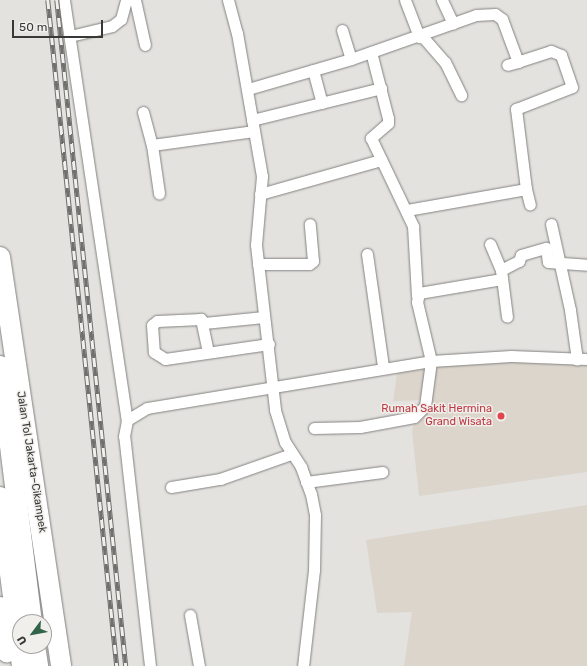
<!DOCTYPE html>
<html>
<head>
<meta charset="utf-8">
<style>
	body { margin:0 }
	#map { position:relative; width:587px; height:666px; overflow:hidden; background:#e3e2df; font-family:Rubik,sans-serif }
	div>[style] { position:absolute }
	[style*='--x'] { left:calc(var(--x)*1px); top:calc(var(--y)*1px); width:calc(var(--w)*1px); rotate:calc(var(--a)*1deg) }
	.built>* { inset:0; background:#dbd5cc }
	.roads { filter:drop-shadow(0 0 1px #848280) drop-shadow(0 0 1px #848280) }
	.minor>* { height:11px; margin:-5.5px; padding:0 5.5px; transform-origin:5.5px; border-radius:5.5px; background:#fff }
	.motorway>* { height:20px; margin:-10px; padding:0 10px; transform-origin:10px; border-radius:10px; background:#fff }
	.rail>* { height:4.5px; margin-top:-2.25px; transform-origin:0; background:repeating-linear-gradient(90deg,#f1efec 0 9px,#6f6f6d 0 18px); box-sizing:border-box; border-block:1px solid #6f6f6d }
	.dots>* { width:11px; height:11px; translate:-50% -50%; box-sizing:border-box; border:2px solid #f1efec; border-radius:50% }
	span { translate:-50% -50%; white-space:nowrap; text-align:center; line-height:1.15; -webkit-text-stroke:3px #f1efec; paint-order:stroke }
	.health-label { font-size:11px; color:#be3a42 }
	.right { translate:-100% -50%; text-align:right }
	.street-label { font-size:11px; color:#383837 }
	.north { position:absolute; left:12px; top:614px; width:40px; height:40px; box-sizing:border-box; background:#f1efec; border:1px solid #a7a6a4; border-radius:50%; rotate:238deg; font-size:11px; font-weight:700; line-height:16px; text-align:center; color:#383837 }
	.north::after { content:''; display:block; margin:auto; width:14px; height:18px; background:#31654a; clip-path:polygon(50% 0,100% 100%,50% 72%,0 100%) }
	.scale { position:absolute; left:12px; top:20px; width:91px; height:18px; box-sizing:border-box; border:2px solid #383837; border-top:0; padding-left:5px; font-size:12px; line-height:14px; white-space:nowrap; color:#383837; -webkit-text-stroke:3px #f1efec; paint-order:stroke }
</style>
</head>
<body>
<div id="map">
	<div class="built">
		<i style="clip-path:polygon(519px 361px,587px 363px,587px 472px,419px 496px,412px 431px,420px 400px,393px 401px,398px 366px)"></i>
		<i style="clip-path:polygon(587px 505px,587px 666px,404px 666px,412px 612px,377px 613px,366px 540px)"></i>
	</div>
	<div class="roads">
		<div class="minor">
			<i style="--x:64;--y:0;--w:425;--a:81.5"></i>
			<i style="--x:135;--y:0;--w:46;--a:77.5"></i>
			<i style="--x:228;--y:0;--w:34;--a:75"></i>
			<i style="--x:237;--y:33;--w:145;--a:80.1"></i>
			<i style="--x:262;--y:176;--w:69;--a:95"></i>
			<i style="--x:256;--y:245;--w:166;--a:83.4"></i>
			<i style="--x:275;--y:410;--w:34;--a:73"></i>
			<i style="--x:285;--y:442;--w:30;--a:57"></i>
			<i style="--x:301;--y:467;--w:29;--a:70"></i>
			<i style="--x:311;--y:494;--w:21;--a:79"></i>
			<i style="--x:315;--y:515;--w:55;--a:91"></i>
			<i style="--x:314;--y:570;--w:97;--a:96.5"></i>
			<i style="--x:405;--y:0;--w:40;--a:69"></i>
			<i style="--x:442;--y:0;--w:26;--a:65"></i>
			<i style="--x:342;--y:30;--w:30;--a:73"></i>
			<i style="--x:70;--y:36;--w:43;--a:-13.4"></i>
			<i style="--x:112;--y:26;--w:11;--a:-38"></i>
			<i style="--x:121;--y:19;--w:20;--a:-75"></i>
			<i style="--x:422;--y:36;--w:35;--a:49"></i>
			<i style="--x:445;--y:62;--w:37;--a:64"></i>
			<i style="--x:371;--y:52;--w:68;--a:75.6"></i>
			<i style="--x:388;--y:118;--w:5;--a:90"></i>
			<i style="--x:388;--y:123;--w:23;--a:139"></i>
			<i style="--x:371;--y:138;--w:98;--a:64.5"></i>
			<i style="--x:413;--y:226;--w:70;--a:86.7"></i>
			<i style="--x:313;--y:70;--w:34;--a:75"></i>
			<i style="--x:248;--y:89;--w:107;--a:-16.2"></i>
			<i style="--x:351;--y:59;--w:133;--a:-19.4"></i>
			<i style="--x:476;--y:15;--w:19;--a:-3"></i>
			<i style="--x:495;--y:14;--w:9;--a:36"></i>
			<i style="--x:502;--y:19;--w:46;--a:69.6"></i>
			<i style="--x:518;--y:62;--w:11;--a:165"></i>
			<i style="--x:143;--y:112;--w:34;--a:75"></i>
			<i style="--x:152;--y:145;--w:103;--a:-7.8"></i>
			<i style="--x:252;--y:120;--w:133;--a:-13.9"></i>
			<i style="--x:152;--y:145;--w:49;--a:81.7"></i>
			<i style="--x:526;--y:189;--w:16;--a:76"></i>
			<i style="--x:260;--y:194;--w:126;--a:-15.7"></i>
			<i style="--x:407;--y:210;--w:121;--a:-10"></i>
			<i style="--x:526;--y:189;--w:81;--a:-97.1"></i>
			<i style="--x:516;--y:109;--w:60;--a:-21.4"></i>
			<i style="--x:572;--y:87;--w:34;--a:-109"></i>
			<i style="--x:561;--y:55;--w:11;--a:-158"></i>
			<i style="--x:551;--y:51;--w:35;--a:162"></i>
			<i style="--x:551;--y:224;--w:88;--a:77.5"></i>
			<i style="--x:570;--y:310;--w:50;--a:82"></i>
			<i style="--x:490;--y:244;--w:28;--a:67"></i>
			<i style="--x:501;--y:270;--w:47;--a:82.7"></i>
			<i style="--x:367;--y:254;--w:114;--a:81.9"></i>
			<i style="--x:258;--y:264;--w:51;--a:0"></i>
			<i style="--x:309;--y:264;--w:5;--a:-37"></i>
			<i style="--x:313;--y:261;--w:37;--a:-95"></i>
			<i style="--x:501;--y:270;--w:20;--a:-27"></i>
			<i style="--x:519;--y:261;--w:6;--a:-72"></i>
			<i style="--x:521;--y:255;--w:26;--a:-16"></i>
			<i style="--x:546;--y:248;--w:14;--a:82"></i>
			<i style="--x:548;--y:262;--w:39;--a:4"></i>
			<i style="--x:204;--y:323;--w:60;--a:-5.7"></i>
			<i style="--x:208;--y:352;--w:34;--a:-102"></i>
			<i style="--x:201;--y:319;--w:44;--a:177.4"></i>
			<i style="--x:157;--y:321;--w:6;--a:141"></i>
			<i style="--x:152;--y:325;--w:27;--a:86"></i>
			<i style="--x:154;--y:352;--w:13;--a:32"></i>
			<i style="--x:165;--y:359;--w:105;--a:-8.2"></i>
			<i style="--x:314;--y:428;--w:46;--a:-1.2"></i>
			<i style="--x:360;--y:427;--w:55;--a:-10.5"></i>
			<i style="--x:414;--y:417;--w:16;--a:-45"></i>
			<i style="--x:425;--y:406;--w:45;--a:-82.4"></i>
			<i style="--x:431;--y:361;--w:80;--a:-3.6"></i>
			<i style="--x:511;--y:356;--w:76;--a:2.3"></i>
			<i style="--x:306;--y:482;--w:77;--a:-7.5"></i>
			<i style="--x:171;--y:487;--w:50;--a:-9.3"></i>
			<i style="--x:220;--y:479;--w:75;--a:-19.4"></i>
			<i style="--x:190;--y:615;--w:52;--a:80"></i>
			<i style="--x:150;--y:666;--w:231;--a:-96.4"></i>
			<i style="--x:124;--y:436;--w:16;--a:-79"></i>
			<i style="--x:127;--y:420;--w:23;--a:-31"></i>
			<i style="--x:147;--y:408;--w:288;--a:-9.4"></i>
			<i style="--x:431;--y:361;--w:61;--a:-103.3"></i>
			<i style="--x:417;--y:302;--w:9;--a:-77"></i>
			<i style="--x:419;--y:293;--w:84;--a:-9.6"></i>
		</div>
		<div class="motorway">
			<i style="--x:0;--y:257;--w:414;--a:81.5"></i>
			<i style="--x:0;--y:366;--w:258;--a:82.9"></i>
			<i style="--x:0;--y:497;--w:170;--a:82.6"></i>
			<i style="--x:0;--y:607;--w:46;--a:81.2"></i>
			<i style="--x:35;--y:646;--w:20;--a:81"></i>
		</div>
	</div>
	<div class="rail">
		<i style="--x:48;--y:0;--w:670;--a:84.09"></i>
		<i style="--x:57;--y:0;--w:670;--a:84.09"></i>
	</div>
	<div class="dots">
		<i style="left:501px;top:416px;background:#e0444e"></i>
	</div>
	<div class="health-label">
		<span class="right" style="left:492px;top:416px">Rumah Sakit Hermina<br>Grand Wisata</span>
	</div>
	<div class="street-label">
		<span style="left:31px;top:462px;rotate:81deg">Jalan Tol Jakarta–Cikampek</span>
	</div>
	<div class="north">U</div>
	<div class="scale">50 m</div>
</div>
</body>
</html>
